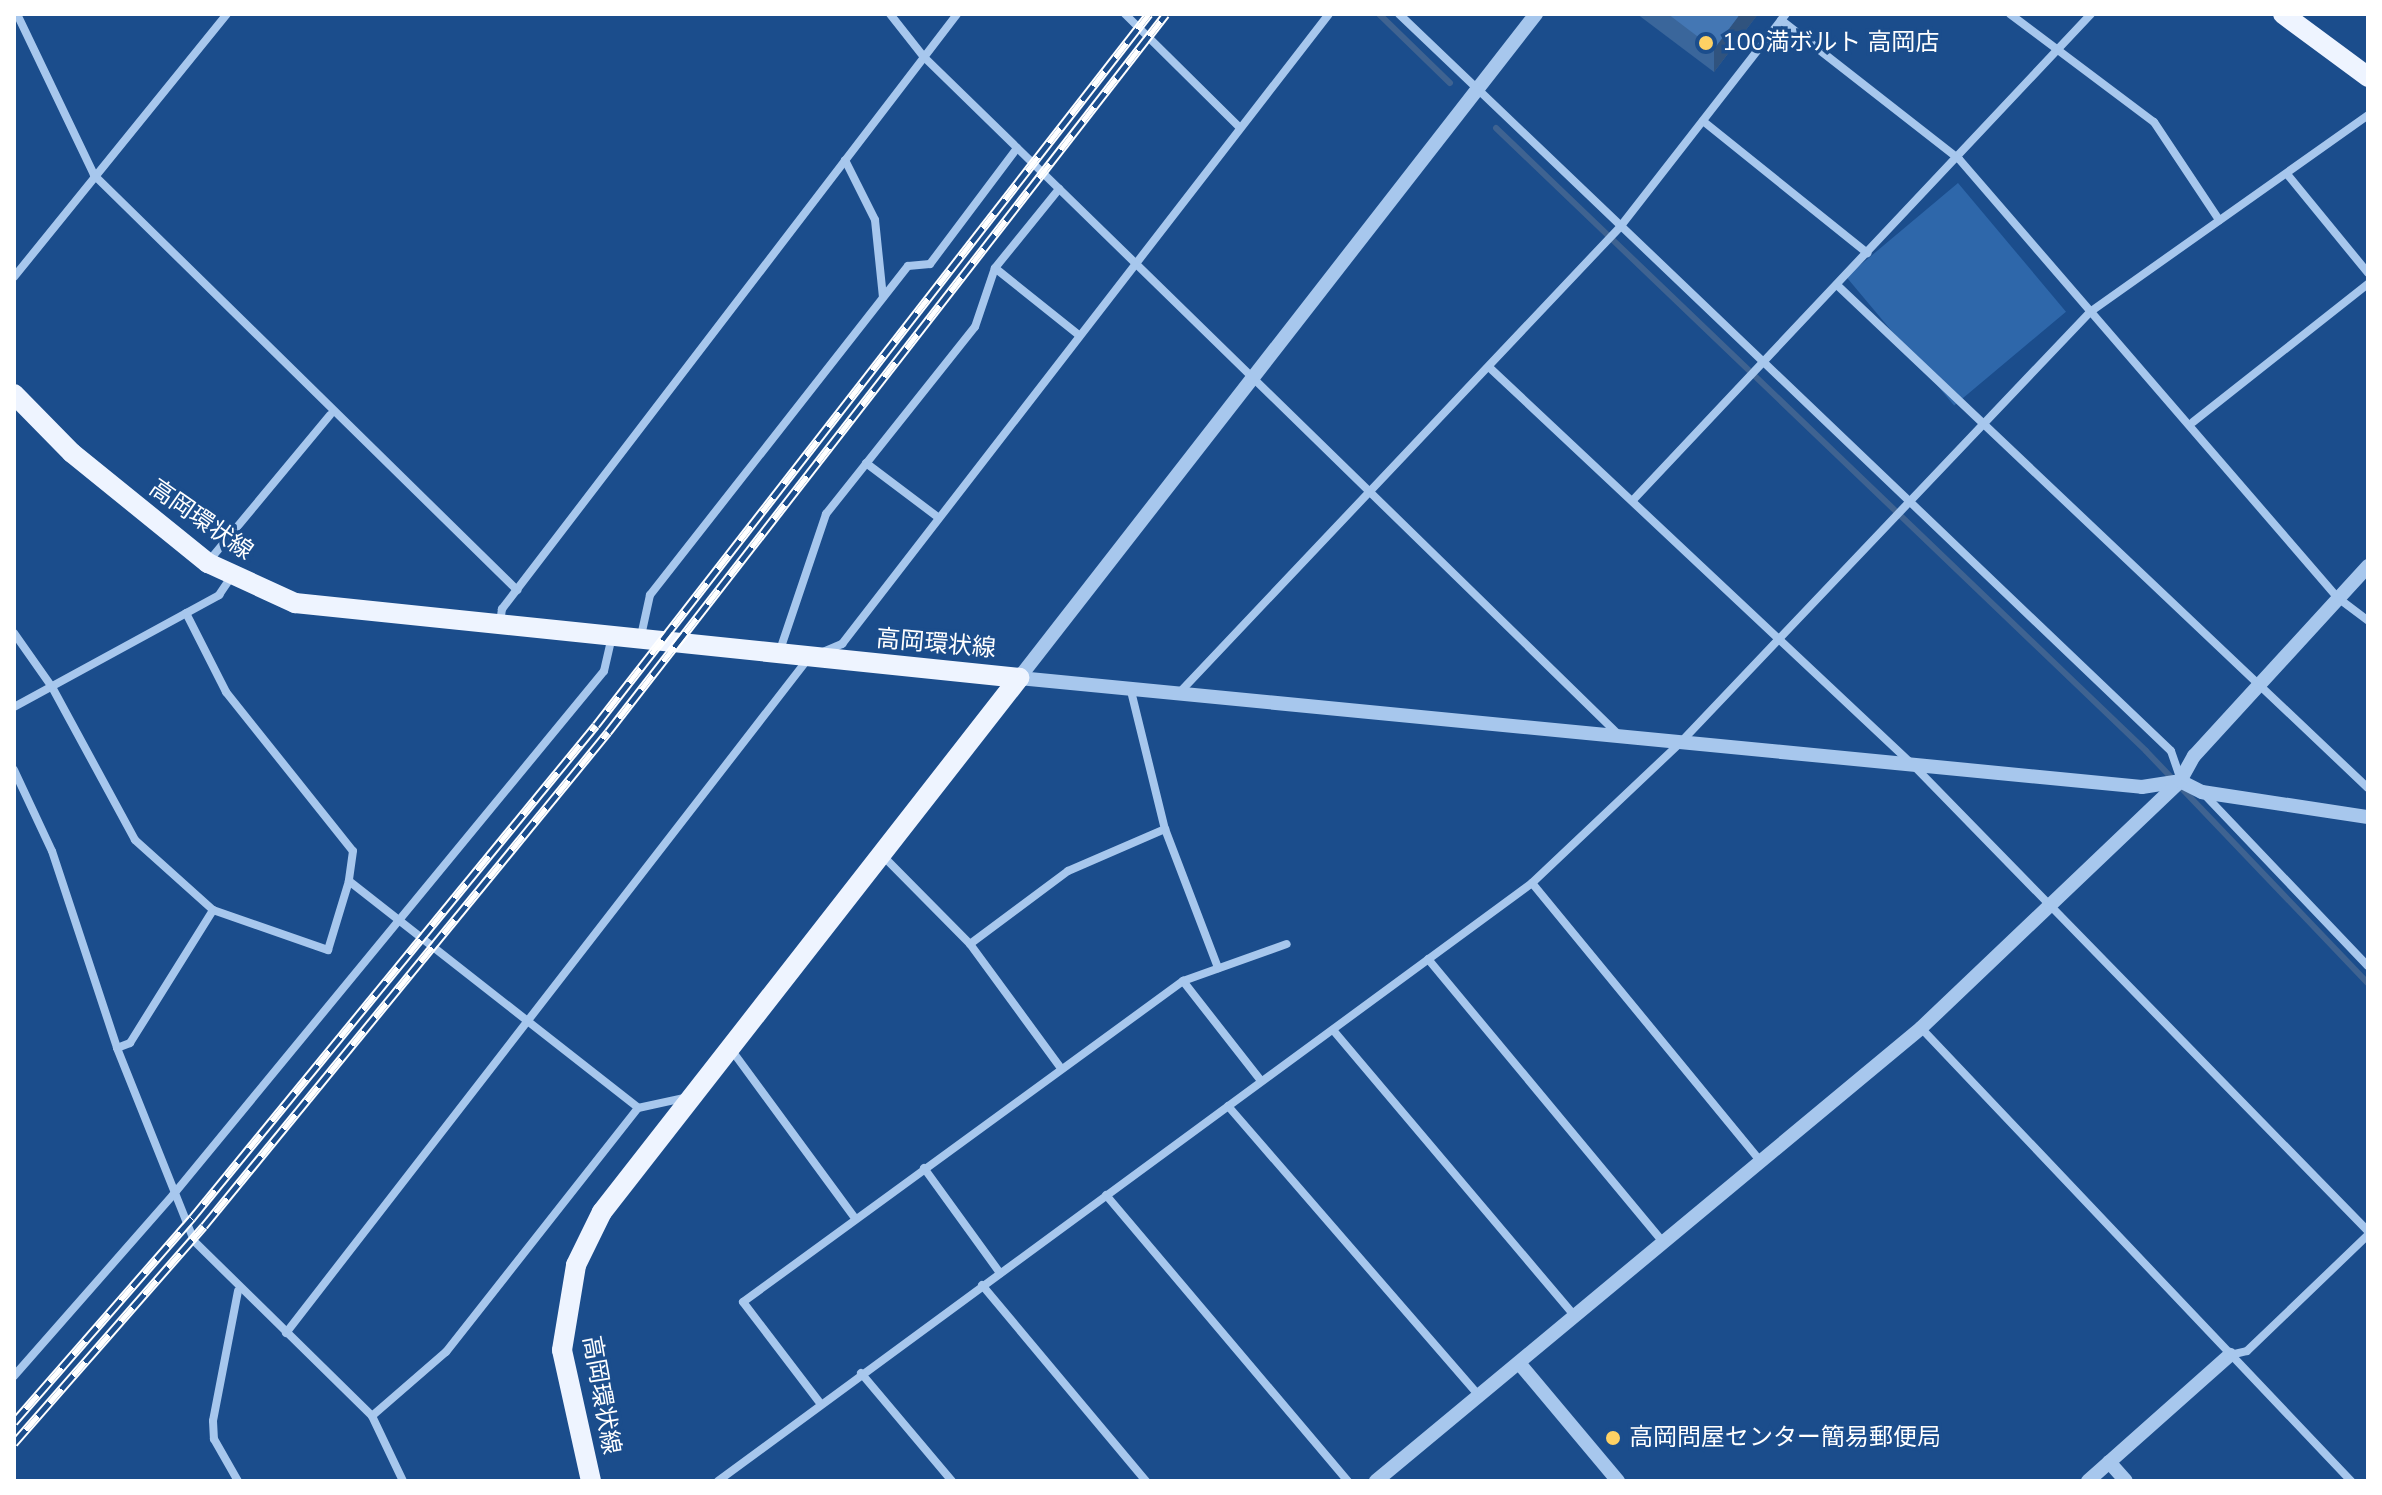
<!DOCTYPE html>
<html>
<head>
<meta charset="utf-8">
<style>
	body { margin:0 }
	#map { position:relative; width:2382px; height:1495px; overflow:hidden; background:#1b4d8c; font-family:"Nunito Sans","Noto Sans JP",sans-serif }
	div>[style] { position:absolute }
	[style*='--x'] { left:calc(var(--x)*1px); top:calc(var(--y)*1px); width:calc(var(--w)*1px); rotate:calc(var(--a)*1deg) }
	.green>* { inset:0; background:#2e67aa; transform-origin:0 0 }
	.stream>* { height:6px; margin:-3px; padding:0 3px; transform-origin:3px; border-radius:3px; background:#3f6391 }
	.minor>* { height:8px; margin:-4px; padding:0 4px; transform-origin:4px; border-radius:4px; background:#a7c7ed }
	.tertiary>* { height:14px; margin:-7px; padding:0 7px; transform-origin:7px; border-radius:7px; background:#a7c7ed }
	.primary>* { height:20px; margin:-10px; padding:0 10px; transform-origin:10px; border-radius:10px; background:#eef4ff }
	.rail>* { height:9px; margin-top:-4.5px; transform-origin:0; background:repeating-linear-gradient(90deg,#1b4d8c 0 18px,#fff 0 36px); box-sizing:border-box; border-block:2px solid #fff }
	.wall>* { inset:0; background:#3a669b }
	.shaded-wall>* { inset:0; background:#30537e }
	.building>* { inset:0; background:#4477b4 }
	.dots>* { width:22px; height:22px; translate:-50% -50%; box-sizing:border-box; border:4px solid #1b4d8c; border-radius:50% }
	span { translate:-50% -50%; white-space:nowrap; text-align:center; line-height:1.15; -webkit-text-stroke:7px #1b4d8c; paint-order:stroke }
	.poi-label { font-size:24px; color:#fff }
	.left { translate:0 -50%; text-align:left }
	.street-label { font-size:24px; color:#fff }
	.frame { position:absolute; inset:0; border:16px solid #fff; pointer-events:none }
</style>
</head>
<body>
<div id="map">
	<div class="green">
		<i style="left:1958px;top:183px;width:168px;height:146px;rotate:50deg"></i>
	</div>
	<div class="stream">
		<i style="--x:1379;--y:14;--w:99;--a:44.2"></i>
		<i style="--x:1496;--y:128;--w:900;--a:43.78"></i>
		<i style="--x:2146;--y:751;--w:321;--a:46.3"></i>
	</div>
	<div class="minor">
		<i style="--x:17;--y:14;--w:178;--a:64.4"></i>
		<i style="--x:94;--y:175;--w:593;--a:44.45"></i>
		<i style="--x:890;--y:14;--w:55;--a:51.7"></i>
		<i style="--x:924;--y:57;--w:971;--a:44.29"></i>
		<i style="--x:1125;--y:14;--w:161;--a:44.7"></i>
		<i style="--x:1399;--y:14;--w:1067;--a:43.67"></i>
		<i style="--x:2171;--y:751;--w:28;--a:71"></i>
		<i style="--x:2010;--y:14;--w:180;--a:36.9"></i>
		<i style="--x:2154;--y:122;--w:118;--a:56.4"></i>
		<i style="--x:1781;--y:20;--w:226;--a:38"></i>
		<i style="--x:1959;--y:159;--w:580;--a:49.2"></i>
		<i style="--x:2338;--y:598;--w:38;--a:37"></i>
		<i style="--x:1703;--y:121;--w:211;--a:38.8"></i>
		<i style="--x:845;--y:160;--w:67;--a:63.4"></i>
		<i style="--x:875;--y:220;--w:77;--a:84.1"></i>
		<i style="--x:2287;--y:174;--w:128;--a:50.7"></i>
		<i style="--x:995;--y:268;--w:107;--a:38.6"></i>
		<i style="--x:14;--y:277;--w:338;--a:-51"></i>
		<i style="--x:1837;--y:285;--w:731;--a:43.45"></i>
		<i style="--x:1491;--y:369;--w:580;--a:43.18"></i>
		<i style="--x:1914;--y:766;--w:650;--a:45.69"></i>
		<i style="--x:2193;--y:422;--w:223;--a:-38.3"></i>
		<i style="--x:866;--y:463;--w:91;--a:37"></i>
		<i style="--x:1634;--y:499;--w:666;--a:-46.7"></i>
		<i style="--x:208;--y:562;--w:191;--a:-50.3"></i>
		<i style="--x:186;--y:613;--w:89;--a:63.1"></i>
		<i style="--x:226;--y:692;--w:203;--a:51.4"></i>
		<i style="--x:353;--y:851;--w:30;--a:98"></i>
		<i style="--x:500;--y:623;--w:14;--a:-82"></i>
		<i style="--x:502;--y:609;--w:749;--a:-52.59"></i>
		<i style="--x:14;--y:633;--w:66;--a:54.9"></i>
		<i style="--x:52;--y:687;--w:174;--a:61.5"></i>
		<i style="--x:135;--y:840;--w:105;--a:41.9"></i>
		<i style="--x:641;--y:636;--w:42;--a:-77.6"></i>
		<i style="--x:650;--y:595;--w:418;--a:-51.9"></i>
		<i style="--x:908;--y:266;--w:22;--a:-5"></i>
		<i style="--x:930;--y:264;--w:145;--a:-53.1"></i>
		<i style="--x:780;--y:650;--w:144;--a:-71.3"></i>
		<i style="--x:826;--y:514;--w:239;--a:-51.5"></i>
		<i style="--x:975;--y:327;--w:62;--a:-71.3"></i>
		<i style="--x:995;--y:268;--w:102;--a:-51"></i>
		<i style="--x:823;--y:652;--w:21;--a:-23"></i>
		<i style="--x:842;--y:644;--w:796;--a:-52.3"></i>
		<i style="--x:1130;--y:687;--w:146;--a:76.2"></i>
		<i style="--x:1165;--y:829;--w:149;--a:69.1"></i>
		<i style="--x:1180;--y:692;--w:640;--a:-46.58"></i>
		<i style="--x:1620;--y:227;--w:270;--a:-52.1"></i>
		<i style="--x:14;--y:707;--w:234;--a:-28.6"></i>
		<i style="--x:219;--y:595;--w:22;--a:-56"></i>
		<i style="--x:14;--y:770;--w:89;--a:64.9"></i>
		<i style="--x:52;--y:851;--w:207;--a:71.7"></i>
		<i style="--x:117;--y:1048;--w:208;--a:68.2"></i>
		<i style="--x:194;--y:1241;--w:250;--a:44.5"></i>
		<i style="--x:372;--y:1416;--w:72;--a:64.5"></i>
		<i style="--x:2203;--y:793;--w:239;--a:46.4"></i>
		<i style="--x:884;--y:857;--w:122;--a:45.3"></i>
		<i style="--x:970;--y:944;--w:152;--a:53.8"></i>
		<i style="--x:1532;--y:883;--w:361;--a:50.6"></i>
		<i style="--x:970;--y:944;--w:122;--a:-36.7"></i>
		<i style="--x:1068;--y:871;--w:106;--a:-23.4"></i>
		<i style="--x:1428;--y:959;--w:369;--a:50.3"></i>
		<i style="--x:1183;--y:981;--w:127;--a:52"></i>
		<i style="--x:1921;--y:1028;--w:625;--a:46.49"></i>
		<i style="--x:1333;--y:1030;--w:375;--a:49.8"></i>
		<i style="--x:117;--y:1048;--w:14;--a:-21"></i>
		<i style="--x:130;--y:1043;--w:157;--a:-58"></i>
		<i style="--x:213;--y:910;--w:122;--a:19.2"></i>
		<i style="--x:328;--y:950;--w:72;--a:-73.1"></i>
		<i style="--x:349;--y:881;--w:367;--a:38.1"></i>
		<i style="--x:733;--y:1052;--w:206;--a:53.7"></i>
		<i style="--x:1228;--y:1106;--w:382;--a:49.1"></i>
		<i style="--x:924;--y:1168;--w:130;--a:54.1"></i>
		<i style="--x:1106;--y:1195;--w:375;--a:49.8"></i>
		<i style="--x:982;--y:1285;--w:256;--a:50.1"></i>
		<i style="--x:238;--y:1291;--w:132;--a:100.9"></i>
		<i style="--x:213;--y:1421;--w:18;--a:87"></i>
		<i style="--x:214;--y:1439;--w:48;--a:60.3"></i>
		<i style="--x:286;--y:1333;--w:851;--a:-52.25"></i>
		<i style="--x:2230;--y:1355;--w:17;--a:-13"></i>
		<i style="--x:2247;--y:1351;--w:168;--a:-43.8"></i>
		<i style="--x:861;--y:1373;--w:141;--a:49.9"></i>
		<i style="--x:14;--y:1376;--w:241;--a:-48.7"></i>
		<i style="--x:173;--y:1195;--w:678;--a:-50.56"></i>
		<i style="--x:604;--y:671;--w:35;--a:-77"></i>
		<i style="--x:820;--y:1403;--w:127;--a:-127.3"></i>
		<i style="--x:743;--y:1302;--w:545;--a:-36.11"></i>
		<i style="--x:1183;--y:981;--w:110;--a:-19.6"></i>
		<i style="--x:372;--y:1416;--w:98;--a:-40.9"></i>
		<i style="--x:446;--y:1352;--w:310;--a:-51.8"></i>
		<i style="--x:638;--y:1108;--w:51;--a:-12.4"></i>
		<i style="--x:718;--y:1481;--w:1010;--a:-36.3"></i>
		<i style="--x:1532;--y:883;--w:204;--a:-43.4"></i>
		<i style="--x:1680;--y:743;--w:595;--a:-46.43"></i>
		<i style="--x:2090;--y:312;--w:341;--a:-35.3"></i>
	</div>
	<div class="tertiary">
		<i style="--x:1019;--y:678;--w:1128;--a:5.54"></i>
		<i style="--x:2142;--y:787;--w:38;--a:-9"></i>
		<i style="--x:2180;--y:781;--w:25;--a:27"></i>
		<i style="--x:2202;--y:792;--w:168;--a:8.6"></i>
		<i style="--x:1019;--y:678;--w:842;--a:-52.1"></i>
		<i style="--x:1519;--y:1363;--w:154;--a:50"></i>
		<i style="--x:2109;--y:1462;--w:25;--a:48"></i>
		<i style="--x:1376;--y:1481;--w:709;--a:-39.73"></i>
		<i style="--x:1921;--y:1028;--w:358;--a:-43.6"></i>
		<i style="--x:2180;--y:781;--w:29;--a:-61"></i>
		<i style="--x:2194;--y:756;--w:258;--a:-47.5"></i>
		<i style="--x:2088;--y:1481;--w:190;--a:-41.6"></i>
	</div>
	<div class="primary">
		<i style="--x:2283;--y:14;--w:106;--a:36.5"></i>
		<i style="--x:14;--y:394;--w:83;--a:45.5"></i>
		<i style="--x:72;--y:453;--w:175;--a:39"></i>
		<i style="--x:208;--y:563;--w:96;--a:24.7"></i>
		<i style="--x:295;--y:603;--w:728;--a:5.91"></i>
		<i style="--x:591;--y:1481;--w:134;--a:-102.5"></i>
		<i style="--x:562;--y:1350;--w:86;--a:-80.6"></i>
		<i style="--x:576;--y:1265;--w:59;--a:-63.9"></i>
		<i style="--x:602;--y:1212;--w:678;--a:-52.01"></i>
	</div>
	<div class="rail">
		<i style="--x:14;--y:1422;--w:271;--a:-48.9"></i>
		<i style="--x:192;--y:1218;--w:637;--a:-50.67"></i>
		<i style="--x:596;--y:725;--w:901;--a:-52.13"></i>
		<i style="--x:14;--y:1443;--w:288;--a:-48.8"></i>
		<i style="--x:204;--y:1226;--w:638;--a:-50.72"></i>
		<i style="--x:608;--y:732;--w:909;--a:-52.15"></i>
	</div>
	<div class="wall">
		<i style="clip-path:polygon(1637px 14px,1758px 14px,1714px 72px)"></i>
	</div>
	<div class="shaded-wall">
		<i style="clip-path:polygon(1740px 14px,1758px 14px,1714px 72px,1714px 49px)"></i>
	</div>
	<div class="building">
		<i style="clip-path:polygon(1668px 14px,1740px 14px,1714px 49px)"></i>
	</div>
	<div class="dots">
		<i style="left:1706px;top:43px;background:#fed164"></i>
		<i style="left:1613px;top:1438px;background:#fed164"></i>
	</div>
	<div class="poi-label">
		<span class="left" style="left:1722px;top:43px">100満ボルト 高岡店</span>
		<span class="left" style="left:1629px;top:1438px">高岡問屋センター簡易郵便局</span>
	</div>
	<div class="street-label">
		<span style="left:201px;top:520px;rotate:35deg">高岡環状線</span>
		<span style="left:936px;top:644px;rotate:5deg">高岡環状線</span>
		<span style="left:601px;top:1395px;rotate:80deg">高岡環状線</span>
	</div>
	<div class="frame"></div>
</div>
</body>
</html>
